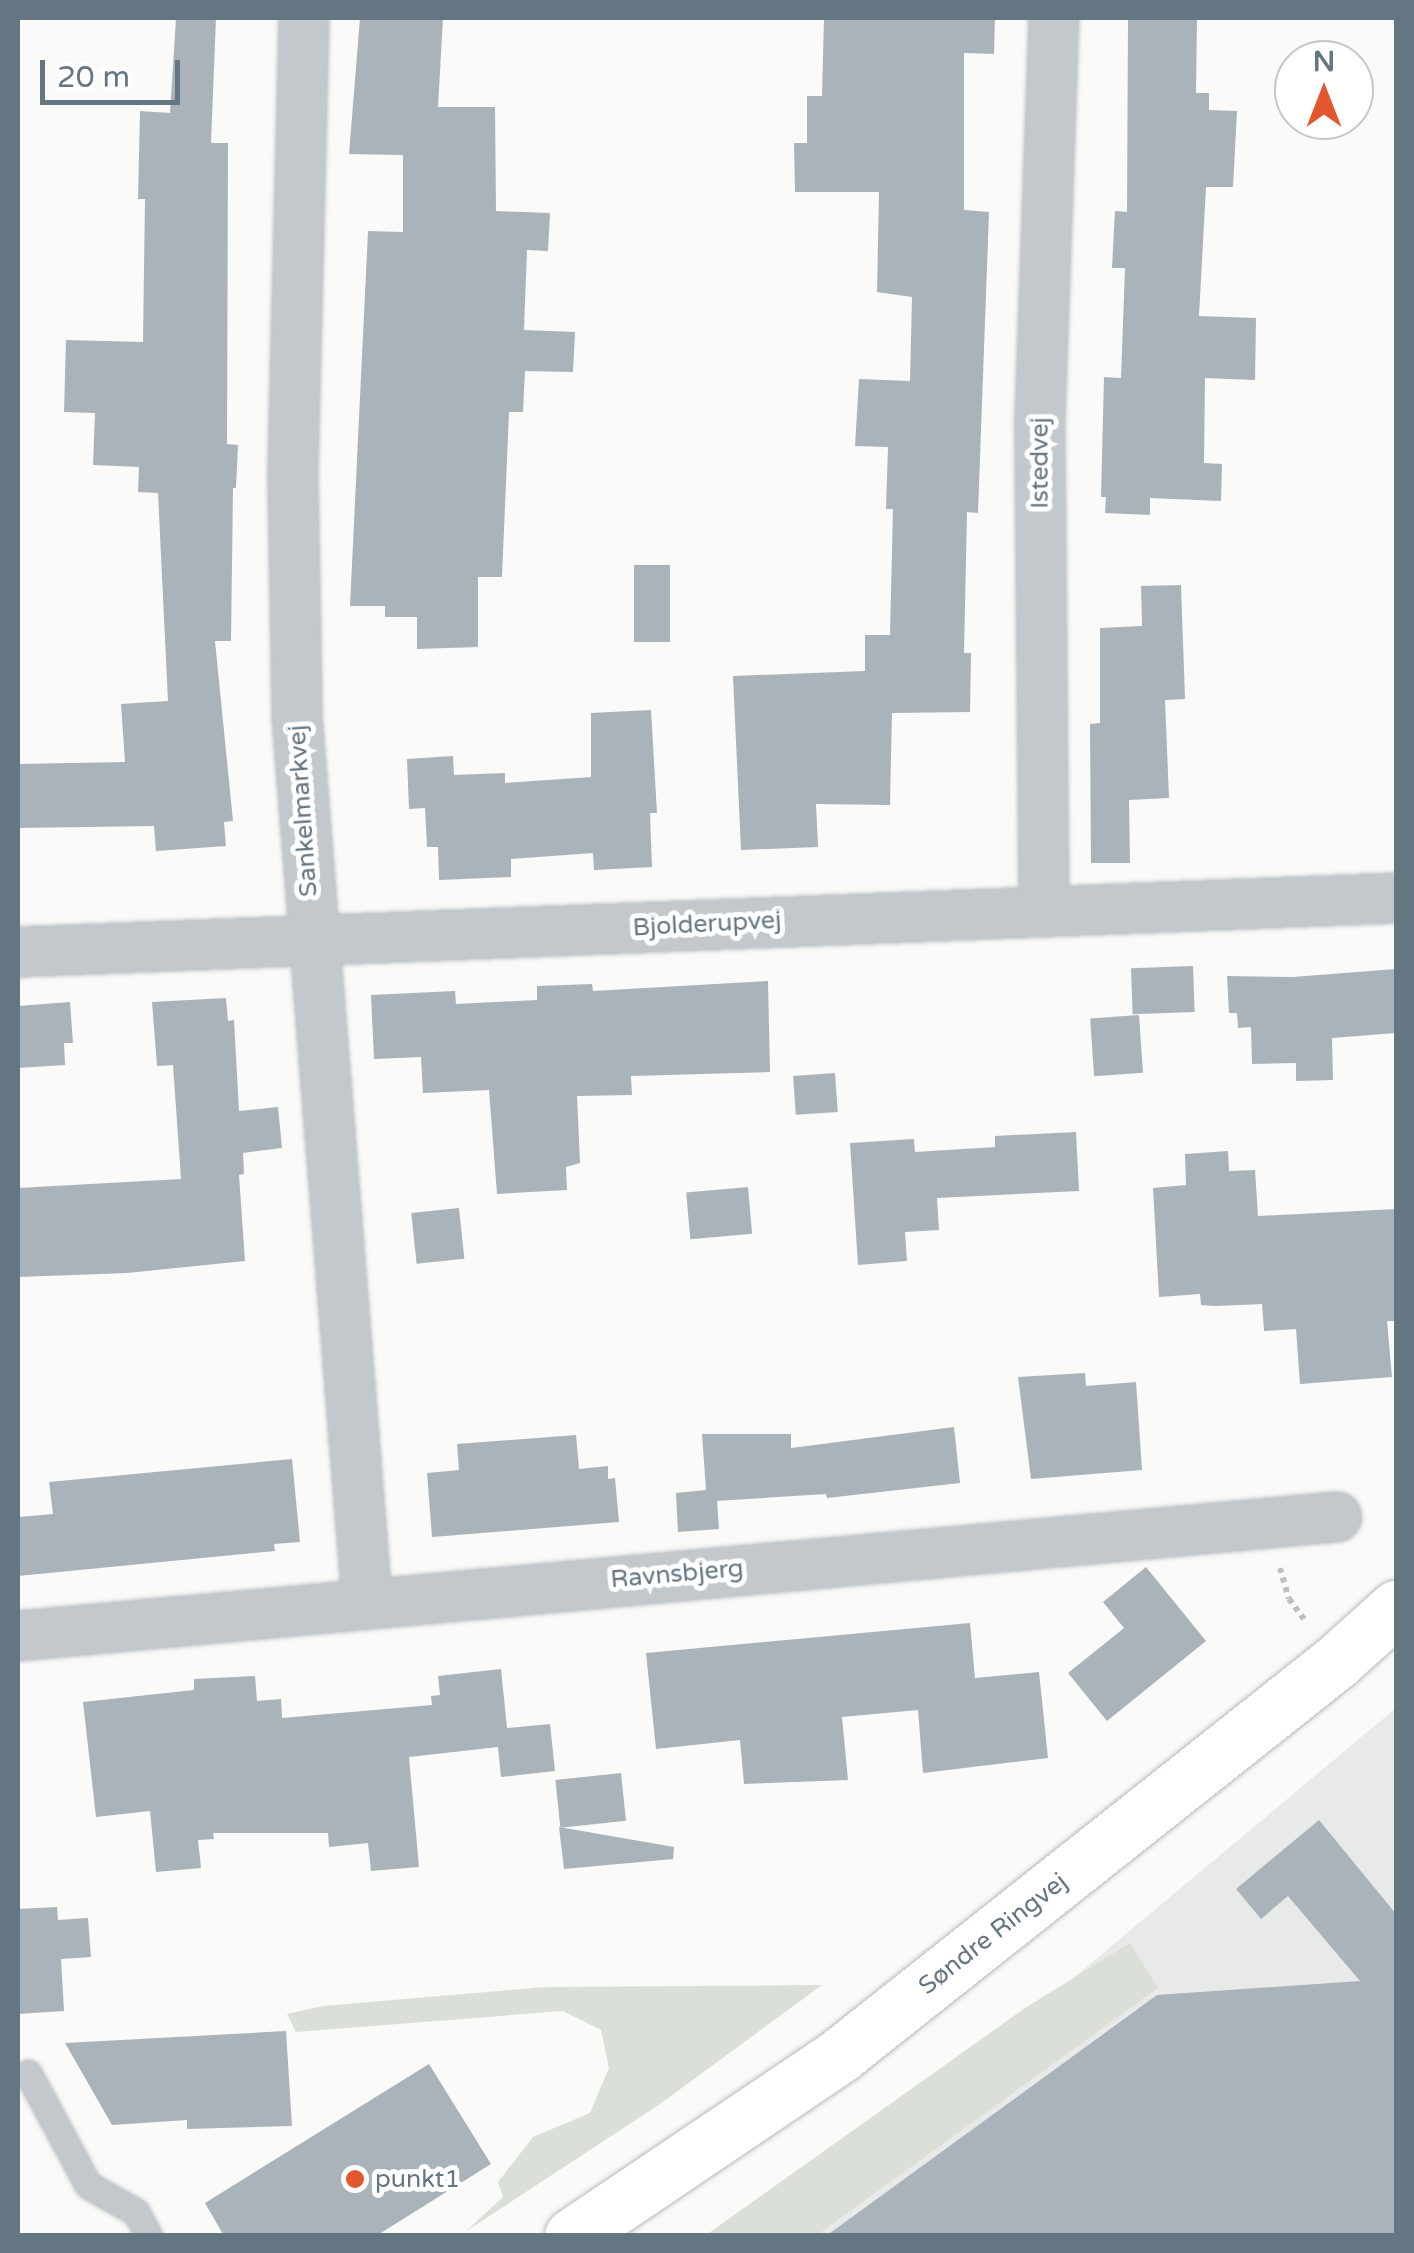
<!DOCTYPE html>
<html>
<head>
<meta charset="utf-8">
<style>
	body { margin:0 }
	#map { position:relative; width:1414px; height:2253px; overflow:hidden; background:#fafaf8; font-family:"Varela Round",sans-serif }
	div>[style] { position:absolute }
	[style*='--x'] { left:calc(var(--x)*1px); top:calc(var(--y)*1px); width:calc(var(--w)*1px); rotate:calc(var(--a)*1deg) }
	.built>* { inset:0; background:#e8e9e9 }
	.green>* { inset:0; background:#dadfd7 }
	.building>* { inset:0; background:#aab3b9; transform-origin:0 0 }
	.path>* { height:6px; margin-top:-3px; transform-origin:0; background:repeating-linear-gradient(90deg,#bbbfc2 0 5px,transparent 0 10px) }
	.roads { filter:drop-shadow(0 0 2px #b3babf) drop-shadow(0 0 2px #b3babf) }
	.service>* { height:25px; margin:-12.5px; padding:0 12.5px; transform-origin:12.5px; border-radius:12.5px; background:#c3c8cc }
	.minor>* { height:48px; margin:-24px; padding:0 24px; transform-origin:24px; border-radius:24px; background:#c3c8cc }
	.secondary>* { height:55px; margin:-27.5px; padding:0 27.5px; transform-origin:27.5px; border-radius:27.5px; background:#fff }
	.dots>* { width:28px; height:28px; translate:-50% -50%; box-sizing:border-box; border:5px solid #fff; border-radius:50% }
	span { translate:-50% -50%; white-space:nowrap; text-align:center; line-height:1.15; -webkit-text-stroke:10px #fff; paint-order:stroke }
	.street-label { font-size:25px; color:#657683 }
	.poi-label { font-size:25px; color:#657683 }
	.left { translate:0 -50%; text-align:left }
	.frame { position:absolute; inset:0; border:20px solid #657683; pointer-events:none }
	.north { position:absolute; left:1274px; top:40px; width:100px; height:100px; box-sizing:border-box; background:#fff; border:2px solid #c1c8cd; border-radius:50%; rotate:0deg; font-size:28px; font-weight:700; line-height:40px; text-align:center; color:#657683 }
	.north::after { content:''; display:block; margin:auto; width:35px; height:45px; background:#e4572e; clip-path:polygon(50% 0,100% 100%,50% 72%,0 100%) }
	.scale { position:absolute; left:40px; top:60px; width:140px; height:45px; box-sizing:border-box; border:5px solid #657683; border-top:0; padding-left:12px; font-size:30px; line-height:35px; white-space:nowrap; color:#657683; -webkit-text-stroke:8px #fff; paint-order:stroke }
</style>
</head>
<body>
<div id="map">
	<div class="built">
		<i style="clip-path:polygon(1396px 1708px,1396px 2235px,717px 2236px,1023px 2020px)"></i>
	</div>
	<div class="green">
		<i style="clip-path:polygon(1130px 1943px,1158px 1988px,817px 2235px,706px 2235px,1025px 2008px)"></i>
		<i style="clip-path:polygon(822px 1985px,660px 2104px,465px 2232px,503px 2197px,498px 2182px,533px 2137px,590px 2113px,609px 2068px,601px 2030px,563px 2011px,296px 2032px,287px 2014px,323px 2006px,545px 1987px)"></i>
	</div>
	<div class="building">
		<i style="clip-path:polygon(176px 18px,216px 18px,211px 143px,228px 143px,227px 444px,238px 445px,236px 488px,233px 488px,231px 641px,215px 641px,233px 821px,224px 822px,226px 846px,156px 851px,154px 826px,18px 828px,18px 764px,125px 762px,121px 704px,168px 701px,158px 493px,138px 492px,139px 467px,93px 465px,95px 413px,64px 412px,66px 340px,143px 342px,145px 199px,138px 199px,140px 111px,170px 113px)"></i>
		<i style="clip-path:polygon(360px 18px,443px 18px,438px 107px,495px 107px,496px 211px,550px 213px,548px 251px,527px 250px,524px 330px,575px 332px,573px 372px,525px 371px,523px 412px,509px 412px,502px 577px,478px 577px,478px 647px,417px 649px,417px 617px,385px 617px,385px 606px,350px 606px,368px 231px,403px 232px,403px 155px,349px 154px)"></i>
		<i style="clip-path:polygon(824px 18px,995px 18px,994px 54px,964px 53px,964px 210px,989px 212px,978px 513px,967px 512px,964px 653px,971px 653px,970px 712px,892px 713px,890px 805px,816px 804px,818px 847px,741px 850px,733px 676px,865px 671px,865px 635px,890px 635px,893px 509px,886px 509px,888px 447px,855px 446px,859px 379px,910px 381px,912px 297px,877px 292px,879px 192px,795px 192px,794px 143px,807px 143px,807px 96px,822px 96px)"></i>
		<i style="clip-path:polygon(1128px 18px,1197px 18px,1196px 93px,1209px 93px,1209px 110px,1237px 111px,1233px 187px,1206px 187px,1199px 316px,1256px 318px,1255px 380px,1205px 378px,1204px 463px,1222px 464px,1221px 501px,1150px 498px,1150px 515px,1105px 513px,1106px 497px,1101px 497px,1104px 377px,1121px 378px,1125px 268px,1112px 268px,1115px 211px,1127px 212px)"></i>
		<i style="left:634px;top:565px;width:36px;height:77px"></i>
		<i style="clip-path:polygon(1181px 585px,1185px 699px,1165px 700px,1169px 798px,1129px 800px,1130px 863px,1091px 863px,1090px 724px,1100px 723px,1100px 628px,1142px 626px,1141px 586px)"></i>
		<i style="clip-path:polygon(651px 710px,657px 813px,650px 813px,652px 867px,594px 870px,593px 853px,511px 859px,511px 877px,439px 880px,438px 847px,427px 847px,425px 808px,409px 809px,407px 759px,453px 756px,454px 775px,505px 773px,505px 783px,591px 777px,591px 713px)"></i>
		<i style="left:1193px;top:966px;width:46px;height:62px;rotate:88deg"></i>
		<i style="clip-path:polygon(1396px 969px,1396px 1033px,1332px 1038px,1333px 1080px,1296px 1081px,1296px 1063px,1252px 1064px,1251px 1027px,1238px 1028px,1237px 1013px,1229px 1013px,1227px 976px,1293px 977px)"></i>
		<i style="clip-path:polygon(768px 981px,770px 1072px,631px 1076px,632px 1095px,577px 1096px,580px 1163px,566px 1167px,567px 1190px,497px 1194px,489px 1090px,423px 1093px,421px 1057px,374px 1059px,371px 995px,455px 991px,456px 1004px,537px 1000px,537px 986px,592px 984px,593px 991px)"></i>
		<i style="clip-path:polygon(226px 998px,228px 1021px,234px 1020px,239px 1111px,278px 1107px,282px 1148px,243px 1153px,244px 1174px,239px 1175px,245px 1261px,127px 1273px,18px 1277px,18px 1188px,181px 1179px,173px 1065px,157px 1066px,152px 1002px)"></i>
		<i style="clip-path:polygon(70px 1002px,73px 1043px,64px 1043px,65px 1065px,18px 1068px,18px 1006px)"></i>
		<i style="left:1139px;top:1015px;width:58px;height:49px;rotate:86deg"></i>
		<i style="left:835px;top:1073px;width:39px;height:42px;rotate:86deg"></i>
		<i style="clip-path:polygon(1076px 1132px,1079px 1191px,937px 1198px,939px 1230px,905px 1232px,907px 1261px,858px 1265px,850px 1143px,914px 1139px,915px 1152px,995px 1147px,995px 1136px)"></i>
		<i style="clip-path:polygon(1228px 1151px,1229px 1171px,1255px 1170px,1258px 1216px,1396px 1209px,1396px 1321px,1387px 1321px,1392px 1377px,1300px 1384px,1296px 1329px,1264px 1331px,1262px 1304px,1216px 1306px,1201px 1305px,1200px 1294px,1159px 1297px,1153px 1188px,1186px 1185px,1185px 1154px)"></i>
		<i style="left:748px;top:1187px;width:47px;height:62px;rotate:85deg"></i>
		<i style="left:459px;top:1208px;width:51px;height:48px;rotate:84deg"></i>
		<i style="clip-path:polygon(1085px 1373px,1086px 1386px,1136px 1382px,1142px 1470px,1031px 1479px,1018px 1377px)"></i>
		<i style="clip-path:polygon(954px 1427px,960px 1483px,827px 1498px,826px 1494px,717px 1501px,719px 1529px,678px 1532px,676px 1493px,706px 1490px,702px 1434px,791px 1434px,791px 1448px)"></i>
		<i style="clip-path:polygon(576px 1435px,579px 1469px,608px 1466px,608px 1479px,615px 1478px,619px 1522px,432px 1537px,427px 1473px,459px 1470px,457px 1444px)"></i>
		<i style="clip-path:polygon(292px 1459px,300px 1542px,274px 1544px,275px 1551px,18px 1576px,18px 1517px,53px 1514px,49px 1482px)"></i>
		<i style="clip-path:polygon(1146px 1567px,1206px 1641px,1107px 1721px,1068px 1673px,1124px 1628px,1103px 1602px)"></i>
		<i style="clip-path:polygon(970px 1623px,975px 1678px,1039px 1672px,1048px 1758px,923px 1773px,918px 1710px,842px 1717px,848px 1780px,744px 1784px,740px 1740px,656px 1749px,646px 1653px)"></i>
		<i style="clip-path:polygon(501px 1669px,507px 1728px,550px 1724px,555px 1771px,501px 1777px,498px 1747px,409px 1757px,419px 1867px,371px 1871px,368px 1843px,329px 1847px,328px 1833px,213px 1833px,214px 1839px,198px 1840px,201px 1868px,156px 1872px,150px 1811px,96px 1817px,83px 1702px,194px 1690px,194px 1679px,255px 1676px,257px 1701px,281px 1699px,282px 1718px,432px 1705px,431px 1696px,440px 1695px,438px 1676px)"></i>
		<i style="left:621px;top:1773px;width:48px;height:66px;rotate:84deg"></i>
		<i style="clip-path:polygon(1319px 1820px,1396px 1914px,1396px 2236px,826px 2236px,1157px 1995px,1360px 1981px,1288px 1896px,1261px 1919px,1236px 1889px)"></i>
		<i style="clip-path:polygon(559px 1827px,674px 1847px,673px 1859px,564px 1869px)"></i>
		<i style="clip-path:polygon(57px 1907px,58px 1920px,88px 1918px,91px 1957px,61px 1959px,64px 2011px,18px 2014px,18px 1909px)"></i>
		<i style="clip-path:polygon(286px 2031px,292px 2126px,187px 2129px,187px 2120px,112px 2125px,65px 2043px)"></i>
		<i style="clip-path:polygon(429px 2064px,491px 2164px,376px 2236px,224px 2236px,205px 2203px)"></i>
	</div>
	<div class="path">
		<i style="--x:1280;--y:1568;--w:32;--a:74"></i>
		<i style="--x:1289;--y:1599;--w:30;--a:53"></i>
	</div>
	<div class="roads">
		<div class="service">
			<i style="--x:28;--y:2073;--w:127;--a:61.8"></i>
			<i style="--x:88;--y:2185;--w:55;--a:29.4"></i>
			<i style="--x:136;--y:2212;--w:27;--a:62"></i>
		</div>
		<div class="minor">
			<i style="--x:304;--y:18;--w:461;--a:91.4"></i>
			<i style="--x:293;--y:479;--w:237;--a:89"></i>
			<i style="--x:297;--y:716;--w:888;--a:85.48"></i>
			<i style="--x:1044;--y:909;--w:492;--a:-90.5"></i>
			<i style="--x:1040;--y:417;--w:399;--a:-88"></i>
			<i style="--x:18;--y:952;--w:1379;--a:-2.24"></i>
			<i style="--x:18;--y:1636;--w:1324;--a:-5.16"></i>
		</div>
		<div class="secondary">
			<i style="--x:572;--y:2236;--w:323;--a:-34"></i>
			<i style="--x:840;--y:2055;--w:633;--a:-38.39"></i>
			<i style="--x:1336;--y:1662;--w:81;--a:-42"></i>
		</div>
	</div>
	<div class="dots">
		<i style="left:355px;top:2179px;background:#e4572e"></i>
	</div>
	<div class="street-label">
		<span style="left:1040px;top:463px;rotate:-90deg">Istedvej</span>
		<span style="left:303px;top:811px;rotate:-94deg">Sankelmarkvej</span>
		<span style="left:707px;top:924px;rotate:-3deg">Bjolderupvej</span>
		<span style="left:677px;top:1574px;rotate:-5deg">Ravnsbjerg</span>
		<span style="left:993px;top:1934px;rotate:-38deg">Søndre Ringvej</span>
	</div>
	<div class="poi-label">
		<span class="left" style="left:375px;top:2179px">punkt1</span>
	</div>
	<div class="frame"></div>
	<div class="north">N</div>
	<div class="scale">20 m</div>
</div>
</body>
</html>
